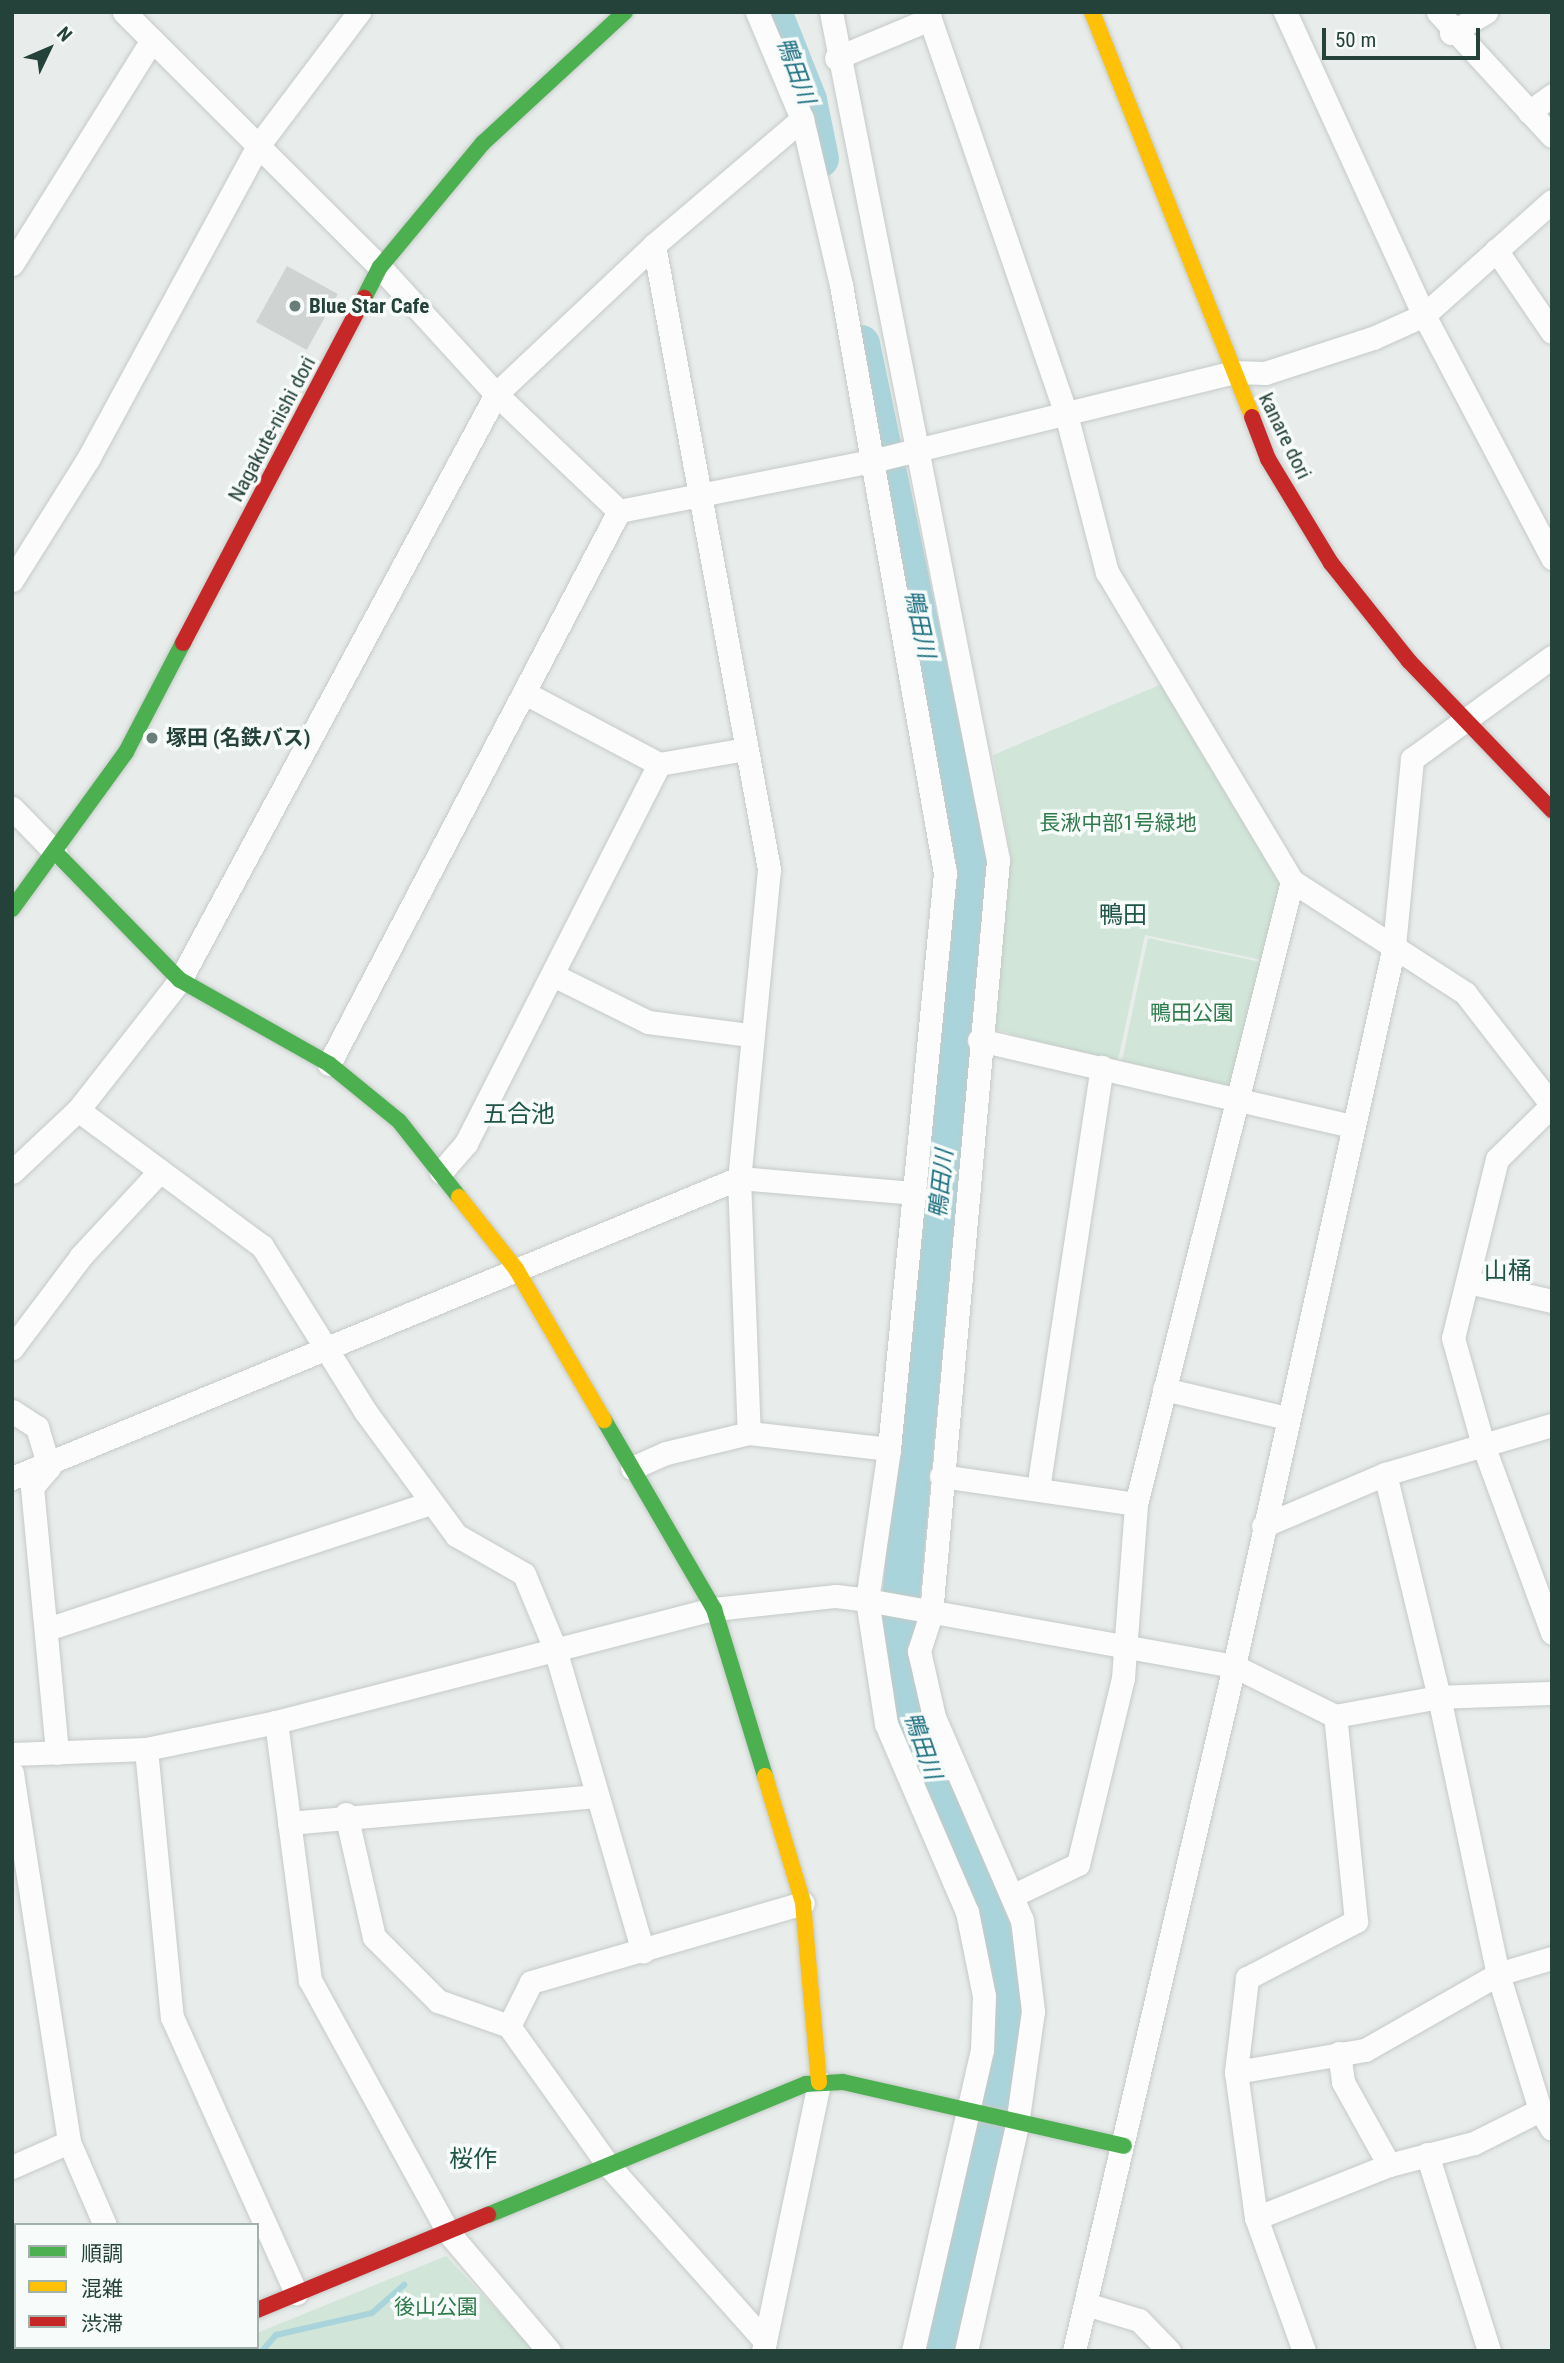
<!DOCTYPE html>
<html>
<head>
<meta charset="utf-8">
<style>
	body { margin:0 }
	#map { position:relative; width:1564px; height:2363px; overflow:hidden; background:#e8edeb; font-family:"Roboto Condensed","Noto Sans JP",sans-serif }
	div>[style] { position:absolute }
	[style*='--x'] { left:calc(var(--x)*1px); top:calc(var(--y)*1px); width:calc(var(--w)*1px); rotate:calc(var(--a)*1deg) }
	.green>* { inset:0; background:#d1e6d8; transform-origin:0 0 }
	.stream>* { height:6px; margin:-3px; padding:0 3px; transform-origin:3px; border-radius:3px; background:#a9d4db }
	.river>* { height:38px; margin:-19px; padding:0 19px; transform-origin:19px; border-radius:19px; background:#a9d4db }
	.building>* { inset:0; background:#cfd4d2; transform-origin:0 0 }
	.roads { filter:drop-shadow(0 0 2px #c5cac8) drop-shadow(0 0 2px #c5cac8) }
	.street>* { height:23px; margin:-11.5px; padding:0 11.5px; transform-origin:11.5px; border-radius:11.5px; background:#fcfcfc }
	.fast>* { height:16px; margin:-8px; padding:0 8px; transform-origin:8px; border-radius:8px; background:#4caf50 }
	.slow>* { height:16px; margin:-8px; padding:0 8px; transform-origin:8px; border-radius:8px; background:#ffc107 }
	.jam>* { height:16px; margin:-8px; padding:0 8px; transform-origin:8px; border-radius:8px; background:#c62828 }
	.dots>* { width:19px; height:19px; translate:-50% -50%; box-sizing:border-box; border:4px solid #f7fbf9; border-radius:50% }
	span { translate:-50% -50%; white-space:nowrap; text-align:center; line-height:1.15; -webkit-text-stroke:7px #f7fbf9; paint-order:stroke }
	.poi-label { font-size:21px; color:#24423a; font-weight:700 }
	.left { translate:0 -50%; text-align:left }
	.street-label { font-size:21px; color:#24423a }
	.park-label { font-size:21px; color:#2d7a4b }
	.water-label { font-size:23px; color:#1c6f80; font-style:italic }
	.quarter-label { font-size:24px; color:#1f5548 }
	.frame { position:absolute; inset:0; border:14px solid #24423a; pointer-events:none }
	.legend { position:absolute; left:14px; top:2223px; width:245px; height:126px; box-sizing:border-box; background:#f7fbf9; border:2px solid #a3b1ad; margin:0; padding:9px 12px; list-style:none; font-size:21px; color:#24423a }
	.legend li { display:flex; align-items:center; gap:14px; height:35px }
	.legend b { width:35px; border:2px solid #a3b1ad }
	.north { position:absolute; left:14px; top:14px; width:70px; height:70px; -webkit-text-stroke:5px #f7fbf9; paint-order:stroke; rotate:46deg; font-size:19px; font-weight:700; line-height:28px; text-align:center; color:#24423a }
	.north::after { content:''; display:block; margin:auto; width:24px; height:32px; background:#24423a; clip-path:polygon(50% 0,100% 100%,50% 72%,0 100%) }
	.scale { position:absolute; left:1322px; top:28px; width:158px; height:32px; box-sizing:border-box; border:4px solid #24423a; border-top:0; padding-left:9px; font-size:21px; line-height:24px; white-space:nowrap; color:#24423a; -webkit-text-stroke:5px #f7fbf9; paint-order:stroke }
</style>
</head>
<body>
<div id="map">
	<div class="green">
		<i style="clip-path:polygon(1162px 684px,1288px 884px,1266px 961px,1145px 935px,1117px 1065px,992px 1028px,1011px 856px,993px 755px)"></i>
		<i style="left:1148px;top:938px;width:121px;height:131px;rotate:12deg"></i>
		<i style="clip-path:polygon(446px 2256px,535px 2351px,215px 2351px,257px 2347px,257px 2333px)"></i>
	</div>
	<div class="stream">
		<i style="--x:262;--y:2351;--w:21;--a:-49"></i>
		<i style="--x:276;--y:2335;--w:98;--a:-12.9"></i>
		<i style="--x:372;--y:2313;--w:43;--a:-41.2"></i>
	</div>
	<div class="river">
		<i style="--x:773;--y:12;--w:95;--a:68.3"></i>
		<i style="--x:808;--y:100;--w:60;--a:78.5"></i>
		<i style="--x:861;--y:344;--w:528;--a:78.2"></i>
		<i style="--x:969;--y:861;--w:773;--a:95.27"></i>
		<i style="--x:898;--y:1631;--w:78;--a:82.6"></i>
		<i style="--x:908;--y:1708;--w:106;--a:70.7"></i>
		<i style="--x:943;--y:1808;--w:134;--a:64.8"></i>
		<i style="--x:1000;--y:1929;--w:69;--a:81.6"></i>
		<i style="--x:1010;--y:1997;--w:101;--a:96.8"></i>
		<i style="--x:998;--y:2097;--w:261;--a:102.9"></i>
	</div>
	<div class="building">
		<i style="left:287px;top:266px;width:58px;height:64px;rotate:29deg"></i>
	</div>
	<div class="roads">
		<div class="street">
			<i style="--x:124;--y:12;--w:361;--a:44.9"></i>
			<i style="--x:380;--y:267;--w:172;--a:47.6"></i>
			<i style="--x:496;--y:394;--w:170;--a:43.6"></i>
			<i style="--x:619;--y:511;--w:258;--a:-11.2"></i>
			<i style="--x:872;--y:461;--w:372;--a:-13.8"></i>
			<i style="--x:1233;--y:372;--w:32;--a:2"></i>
			<i style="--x:1265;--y:373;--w:114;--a:-18"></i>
			<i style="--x:1373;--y:338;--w:56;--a:-24.3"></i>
			<i style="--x:1424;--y:315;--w:171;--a:-41.7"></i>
			<i style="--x:831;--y:12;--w:864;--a:78.86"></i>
			<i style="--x:998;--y:860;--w:757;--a:95.08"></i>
			<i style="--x:931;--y:1614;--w:39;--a:108"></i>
			<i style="--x:919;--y:1651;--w:68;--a:77.2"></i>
			<i style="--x:934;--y:1717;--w:221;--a:66.6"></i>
			<i style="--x:1022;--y:1920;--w:92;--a:83.1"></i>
			<i style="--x:1033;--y:2011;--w:115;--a:98"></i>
			<i style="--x:1017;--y:2125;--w:232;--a:102.7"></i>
			<i style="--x:1285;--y:12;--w:333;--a:65.4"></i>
			<i style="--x:1424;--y:315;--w:275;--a:62.2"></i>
			<i style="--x:1438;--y:12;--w:168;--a:47.4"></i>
			<i style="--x:1451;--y:33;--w:41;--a:-31"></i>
			<i style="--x:836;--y:58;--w:102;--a:-22.5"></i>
			<i style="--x:930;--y:19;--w:418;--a:71"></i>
			<i style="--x:1066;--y:414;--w:163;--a:75.5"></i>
			<i style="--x:1107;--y:572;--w:360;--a:59.1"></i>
			<i style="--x:1292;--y:881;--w:206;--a:32.9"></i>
			<i style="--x:1465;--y:993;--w:142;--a:52.2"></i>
			<i style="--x:1529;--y:112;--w:29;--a:-36"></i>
			<i style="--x:654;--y:245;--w:635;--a:79.56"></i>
			<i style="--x:769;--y:869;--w:310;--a:95.5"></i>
			<i style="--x:739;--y:1178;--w:255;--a:87.8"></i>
			<i style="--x:1496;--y:250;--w:99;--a:55.7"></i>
			<i style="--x:12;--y:264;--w:264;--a:-58"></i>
			<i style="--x:12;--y:580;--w:143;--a:-57.9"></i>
			<i style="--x:88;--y:459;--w:356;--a:-61.5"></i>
			<i style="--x:258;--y:146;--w:168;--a:-53"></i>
			<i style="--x:525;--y:693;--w:152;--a:27.9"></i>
			<i style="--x:659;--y:764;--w:88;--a:-9.8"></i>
			<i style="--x:12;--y:808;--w:62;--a:45.7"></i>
			<i style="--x:553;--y:975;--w:106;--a:26.3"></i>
			<i style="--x:648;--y:1022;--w:103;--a:7.3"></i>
			<i style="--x:979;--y:1040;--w:382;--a:13"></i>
			<i style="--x:329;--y:1064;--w:624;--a:-62.33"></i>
			<i style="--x:1552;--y:1105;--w:77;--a:135.5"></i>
			<i style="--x:1497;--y:1159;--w:184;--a:103.8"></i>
			<i style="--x:1453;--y:1338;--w:111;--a:74.3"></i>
			<i style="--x:1483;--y:1445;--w:200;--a:69.8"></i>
			<i style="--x:78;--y:1110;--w:229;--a:36.5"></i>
			<i style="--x:262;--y:1246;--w:195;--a:58"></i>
			<i style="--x:365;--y:1411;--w:154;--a:53.7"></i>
			<i style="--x:456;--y:1535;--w:78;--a:29.8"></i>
			<i style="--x:524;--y:1574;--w:81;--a:67.5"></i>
			<i style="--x:555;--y:1649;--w:315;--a:73.8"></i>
			<i style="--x:12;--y:1172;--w:91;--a:-43.2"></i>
			<i style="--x:78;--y:1110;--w:165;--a:-51.9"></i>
			<i style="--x:180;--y:980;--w:666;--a:-61.66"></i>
			<i style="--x:496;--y:394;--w:217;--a:-43.3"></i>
			<i style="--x:654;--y:245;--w:194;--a:-40.4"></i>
			<i style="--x:441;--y:1172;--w:38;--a:-49"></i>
			<i style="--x:466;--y:1143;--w:425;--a:-63"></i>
			<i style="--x:1468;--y:1282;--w:86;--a:12.7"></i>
			<i style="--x:12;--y:1348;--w:115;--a:-53.1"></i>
			<i style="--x:81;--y:1256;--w:116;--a:-47.1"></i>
			<i style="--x:1164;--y:1389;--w:126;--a:13.3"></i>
			<i style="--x:12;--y:1411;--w:30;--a:33"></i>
			<i style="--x:37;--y:1427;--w:42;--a:73.3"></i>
			<i style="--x:49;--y:1467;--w:26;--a:130"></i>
			<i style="--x:32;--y:1487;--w:267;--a:84.6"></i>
			<i style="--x:632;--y:1468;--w:37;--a:-24"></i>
			<i style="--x:666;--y:1453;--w:85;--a:-13.5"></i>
			<i style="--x:749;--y:1433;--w:141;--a:6.5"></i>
			<i style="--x:941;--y:1476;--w:197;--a:8.2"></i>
			<i style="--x:1136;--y:1504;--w:642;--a:-75.94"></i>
			<i style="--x:12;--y:1478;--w:786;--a:-22.42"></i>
			<i style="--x:739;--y:1178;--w:177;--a:4.9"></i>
			<i style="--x:1038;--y:1489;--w:427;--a:-81.4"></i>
			<i style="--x:1263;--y:1526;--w:133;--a:-23.1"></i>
			<i style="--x:50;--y:1628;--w:400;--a:-18.2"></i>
			<i style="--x:1552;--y:1693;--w:113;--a:178"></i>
			<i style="--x:1439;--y:1697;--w:283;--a:78"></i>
			<i style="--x:1498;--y:1974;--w:56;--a:-16.5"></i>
			<i style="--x:276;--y:1722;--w:260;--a:82.5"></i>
			<i style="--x:310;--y:1980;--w:287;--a:61.3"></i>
			<i style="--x:448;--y:2232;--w:156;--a:49.7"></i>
			<i style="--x:146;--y:1749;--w:269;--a:84.5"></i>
			<i style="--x:172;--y:2017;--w:303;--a:65.8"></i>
			<i style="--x:12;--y:1754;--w:134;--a:-2.1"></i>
			<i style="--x:146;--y:1749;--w:133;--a:-11.7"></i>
			<i style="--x:276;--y:1722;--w:452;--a:-14.5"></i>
			<i style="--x:714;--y:1609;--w:123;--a:-6.1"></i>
			<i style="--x:836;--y:1596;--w:31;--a:7"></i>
			<i style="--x:867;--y:1600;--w:153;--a:-81.7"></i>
			<i style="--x:889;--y:1449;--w:579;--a:-84.45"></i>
			<i style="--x:945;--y:873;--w:597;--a:-100.03"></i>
			<i style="--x:841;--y:285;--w:171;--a:-103.2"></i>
			<i style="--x:802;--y:119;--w:116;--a:-112.8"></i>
			<i style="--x:12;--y:1773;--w:373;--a:81.2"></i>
			<i style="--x:69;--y:2142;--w:90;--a:66.6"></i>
			<i style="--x:346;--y:1814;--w:126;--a:77.2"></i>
			<i style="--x:374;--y:1937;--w:91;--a:45"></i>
			<i style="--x:438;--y:2001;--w:75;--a:19.4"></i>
			<i style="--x:289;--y:1823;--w:309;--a:-5"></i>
			<i style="--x:1014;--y:1895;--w:71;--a:-25.8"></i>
			<i style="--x:1078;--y:1864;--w:191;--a:-76.4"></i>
			<i style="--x:1123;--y:1678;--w:174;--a:-85.7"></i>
			<i style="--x:1339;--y:2053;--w:29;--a:82"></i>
			<i style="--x:1343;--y:2082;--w:95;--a:61"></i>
			<i style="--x:1236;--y:2072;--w:131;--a:-9.7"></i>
			<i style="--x:1365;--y:2050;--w:153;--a:-29.7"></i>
			<i style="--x:1498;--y:1974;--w:142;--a:72.8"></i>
			<i style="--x:1540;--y:2110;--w:22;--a:58"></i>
			<i style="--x:1427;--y:2154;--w:207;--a:72.5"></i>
			<i style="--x:12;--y:2167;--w:62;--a:-23.7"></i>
			<i style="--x:1256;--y:2218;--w:143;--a:-21.7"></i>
			<i style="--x:1389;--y:2165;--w:88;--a:-14.5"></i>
			<i style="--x:1474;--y:2143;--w:74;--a:-26.6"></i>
			<i style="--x:1086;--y:2304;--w:55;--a:16.8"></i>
			<i style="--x:1139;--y:2320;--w:43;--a:45.9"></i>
			<i style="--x:765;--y:2341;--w:236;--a:-131.7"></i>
			<i style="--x:608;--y:2165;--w:171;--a:-125.5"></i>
			<i style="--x:509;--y:2026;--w:49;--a:-63.4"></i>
			<i style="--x:531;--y:1982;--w:283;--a:-16.2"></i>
			<i style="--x:763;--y:2351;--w:275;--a:-78.2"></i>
			<i style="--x:913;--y:2351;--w:309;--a:-77.1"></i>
			<i style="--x:982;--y:2050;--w:54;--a:-87.9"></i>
			<i style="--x:984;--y:1996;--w:86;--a:-101.4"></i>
			<i style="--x:967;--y:1912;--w:205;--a:-113.3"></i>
			<i style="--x:886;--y:1724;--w:125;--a:-98.7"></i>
			<i style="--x:867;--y:1600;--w:373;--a:10.2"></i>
			<i style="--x:1234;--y:1666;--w:738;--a:-77.47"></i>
			<i style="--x:1394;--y:946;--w:188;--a:-84.5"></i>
			<i style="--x:1412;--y:759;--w:173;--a:-36.1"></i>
			<i style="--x:1074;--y:2351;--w:703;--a:-76.85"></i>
			<i style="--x:1234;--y:1666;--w:113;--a:26.3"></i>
			<i style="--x:1335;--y:1716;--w:106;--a:-10.4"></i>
			<i style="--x:1439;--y:1697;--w:229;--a:-103.6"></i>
			<i style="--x:1385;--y:1474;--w:174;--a:-16.4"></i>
			<i style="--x:1304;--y:2351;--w:141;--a:-109.8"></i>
			<i style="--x:1256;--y:2218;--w:147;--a:-97.8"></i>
			<i style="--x:1236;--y:2072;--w:95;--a:-83.3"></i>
			<i style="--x:1247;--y:1978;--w:123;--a:-27.6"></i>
			<i style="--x:1356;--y:1921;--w:206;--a:-95.8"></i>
		</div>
		<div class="fast">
			<i style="--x:364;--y:298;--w:35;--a:-63"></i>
			<i style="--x:380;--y:267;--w:161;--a:-50.3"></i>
			<i style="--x:483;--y:143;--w:193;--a:-42.7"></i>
			<i style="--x:55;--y:852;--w:179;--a:45.7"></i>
			<i style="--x:180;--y:980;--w:171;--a:29.4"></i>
			<i style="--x:329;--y:1064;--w:90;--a:39.2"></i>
			<i style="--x:399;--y:1121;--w:97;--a:51.7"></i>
			<i style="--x:12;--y:909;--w:194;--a:-54"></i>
			<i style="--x:126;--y:752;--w:123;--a:-62.4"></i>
			<i style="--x:604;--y:1420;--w:219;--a:59.8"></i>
			<i style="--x:714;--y:1609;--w:175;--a:73"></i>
			<i style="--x:488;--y:2215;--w:344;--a:-22.4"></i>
			<i style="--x:806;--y:2084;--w:37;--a:-3"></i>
			<i style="--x:843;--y:2082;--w:288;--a:12.8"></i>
			<i style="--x:162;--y:2351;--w:10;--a:-24"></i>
		</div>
		<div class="slow">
			<i style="--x:1092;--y:12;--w:435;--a:68.4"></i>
			<i style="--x:459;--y:1197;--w:92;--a:51.6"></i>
			<i style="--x:516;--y:1269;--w:175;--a:59.8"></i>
			<i style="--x:765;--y:1776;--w:133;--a:73.3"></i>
			<i style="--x:803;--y:1903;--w:180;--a:84.9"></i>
		</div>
		<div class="jam">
			<i style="--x:1252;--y:417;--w:45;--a:69.1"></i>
			<i style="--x:1268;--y:459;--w:122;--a:58.8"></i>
			<i style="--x:1331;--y:563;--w:125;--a:51.5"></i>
			<i style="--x:1409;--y:661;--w:207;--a:46.2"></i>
			<i style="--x:183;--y:643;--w:390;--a:-62.3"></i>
			<i style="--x:257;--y:2310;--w:250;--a:-22.4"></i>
		</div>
	</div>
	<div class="dots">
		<i style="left:295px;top:306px;background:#697e78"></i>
		<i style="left:152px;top:738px;background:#697e78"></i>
	</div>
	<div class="poi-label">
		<span class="left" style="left:309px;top:306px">Blue Star Cafe</span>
		<span class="left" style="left:166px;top:738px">塚田 (名鉄バス)</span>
	</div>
	<div class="street-label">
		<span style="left:272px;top:429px;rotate:-62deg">Nagakute-nishi dori</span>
		<span style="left:1285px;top:436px;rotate:64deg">kanare dori</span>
	</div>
	<div class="park-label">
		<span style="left:1118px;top:823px">長湫中部1号緑地</span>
		<span style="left:1192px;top:1013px">鴨田公園</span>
		<span style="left:436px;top:2307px">後山公園</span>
	</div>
	<div class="water-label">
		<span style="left:795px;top:71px;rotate:70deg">鴨田川</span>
		<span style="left:919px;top:624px;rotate:78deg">鴨田川</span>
		<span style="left:942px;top:1184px;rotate:-84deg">鴨田川</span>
		<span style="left:922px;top:1746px;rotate:71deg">鴨田川</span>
	</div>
	<div class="quarter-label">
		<span style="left:1123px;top:916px">鴨田</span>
		<span style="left:519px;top:1115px">五合池</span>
		<span style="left:1508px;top:1272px">山桶</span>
		<span style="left:473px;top:2160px">桜作</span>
	</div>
	<div class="frame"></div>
	<ul class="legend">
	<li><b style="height:9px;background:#4caf50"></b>順調</li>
	<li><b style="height:9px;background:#ffc107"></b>混雑</li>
	<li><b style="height:9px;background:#c62828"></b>渋滞</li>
	</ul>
	<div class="north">N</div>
	<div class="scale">50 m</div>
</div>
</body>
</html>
